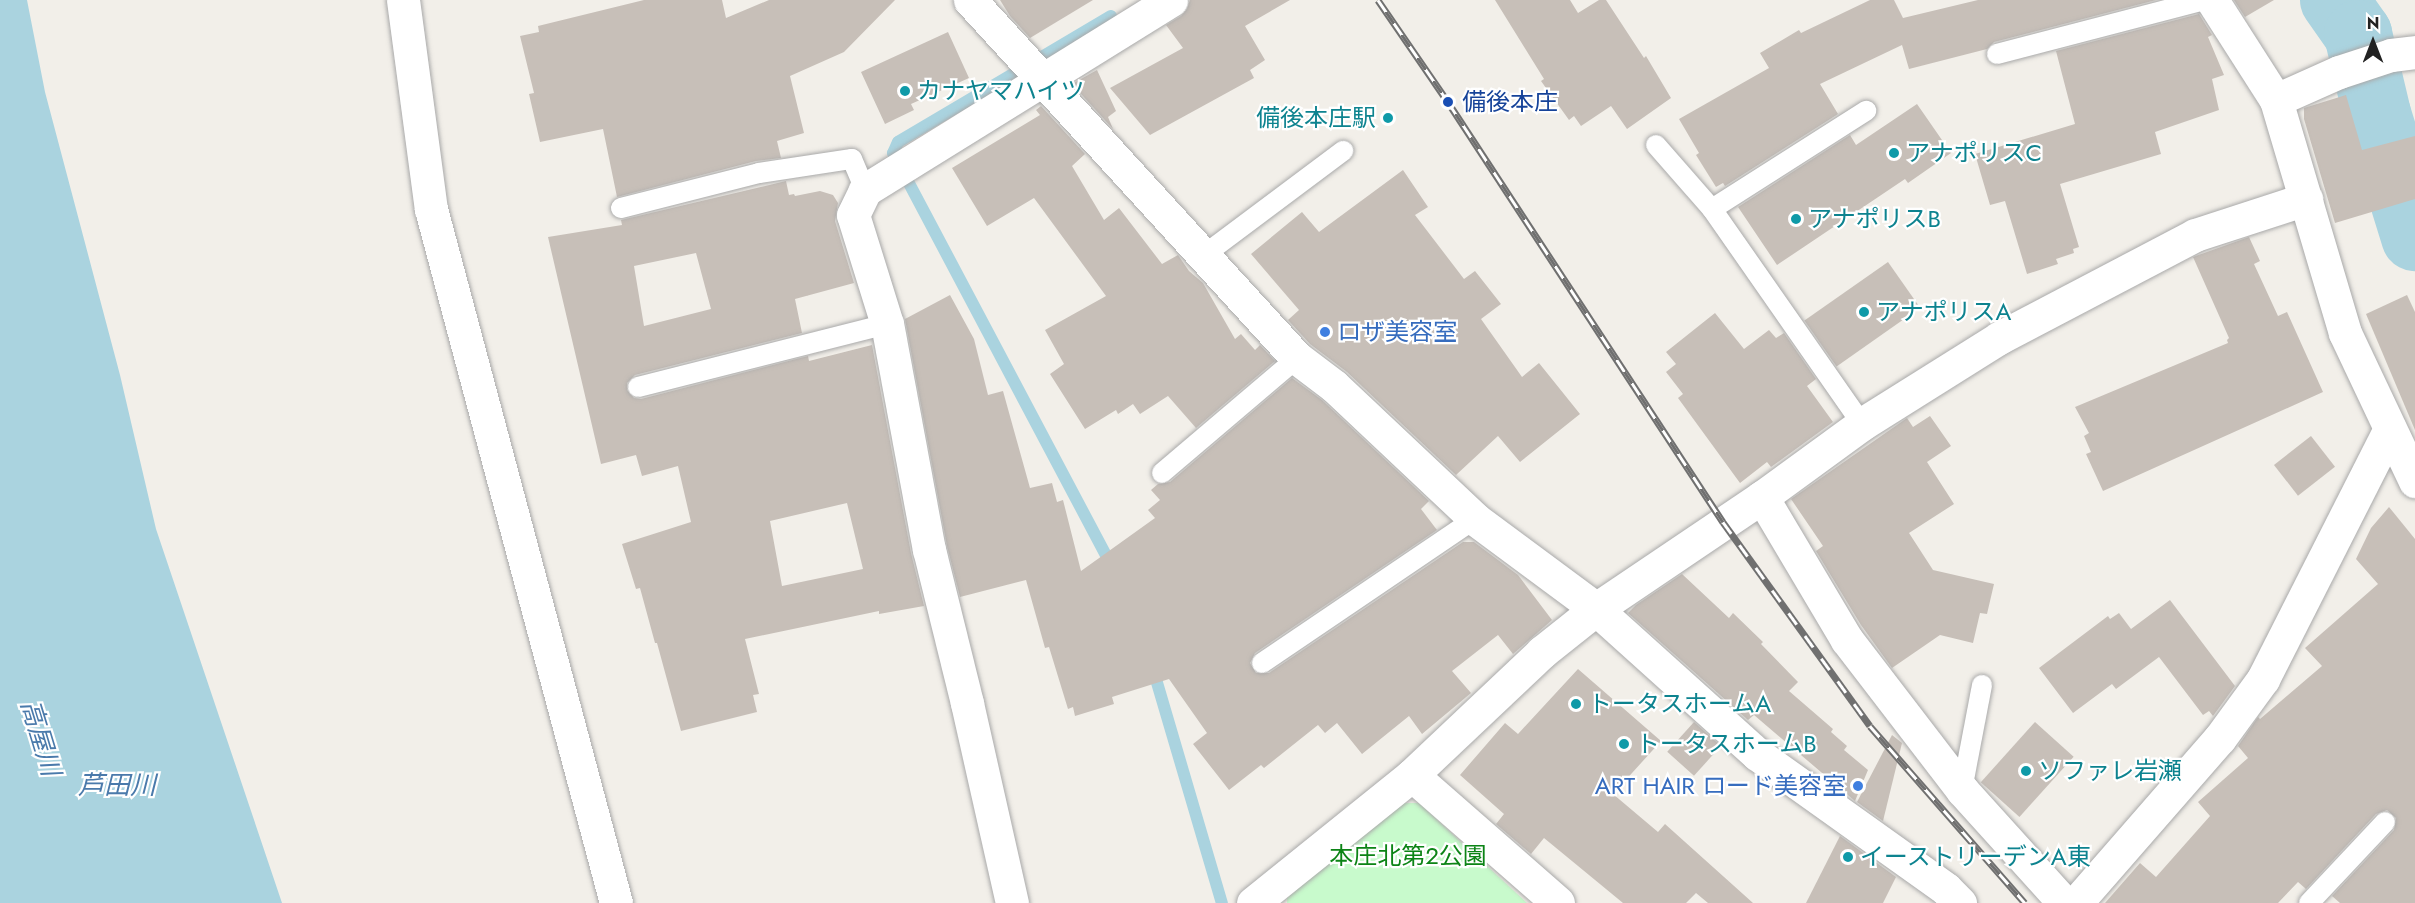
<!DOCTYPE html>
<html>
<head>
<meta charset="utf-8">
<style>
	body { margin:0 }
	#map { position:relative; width:2415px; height:903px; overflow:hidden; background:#f2efe9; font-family:Jost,"Noto Sans JP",sans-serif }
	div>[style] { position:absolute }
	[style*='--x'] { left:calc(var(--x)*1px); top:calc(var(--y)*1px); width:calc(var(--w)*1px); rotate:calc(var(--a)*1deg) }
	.park>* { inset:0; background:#c8facc }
	.water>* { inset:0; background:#aad3df }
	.stream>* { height:12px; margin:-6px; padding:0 6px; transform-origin:6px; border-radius:6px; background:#aad3df }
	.river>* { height:68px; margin:-34px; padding:0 34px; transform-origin:34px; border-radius:34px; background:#aad3df }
	.building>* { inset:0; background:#c7bfb8; transform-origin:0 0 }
	.roads { filter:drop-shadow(0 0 2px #a9a9a9) drop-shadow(0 0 2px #a9a9a9) }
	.service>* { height:20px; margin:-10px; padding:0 10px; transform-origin:10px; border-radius:10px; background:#fff }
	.minor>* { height:33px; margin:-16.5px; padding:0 16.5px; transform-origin:16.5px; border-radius:16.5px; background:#fff }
	.tertiary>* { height:33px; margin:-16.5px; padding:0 16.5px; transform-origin:16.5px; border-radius:16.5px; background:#fff }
	.rail>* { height:7px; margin-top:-3.5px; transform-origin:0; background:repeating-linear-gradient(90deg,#fff 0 14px,#707070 0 28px); box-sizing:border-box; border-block:2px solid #707070 }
	.dots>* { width:16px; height:16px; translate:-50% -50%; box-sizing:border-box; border:3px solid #fff; border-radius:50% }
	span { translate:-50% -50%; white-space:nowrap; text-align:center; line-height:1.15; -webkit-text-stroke:4.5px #fff; paint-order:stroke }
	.culture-label { font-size:24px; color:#0d838f }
	.left { translate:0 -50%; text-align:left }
	.right { translate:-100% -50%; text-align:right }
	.transit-label { font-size:24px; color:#164399 }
	.shop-label { font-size:24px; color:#366cbe }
	.park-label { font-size:24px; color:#0c8416 }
	.water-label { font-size:26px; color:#4a7aab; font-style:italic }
	.north { position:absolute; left:2343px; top:12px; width:60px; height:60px; -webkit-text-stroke:4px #fff; paint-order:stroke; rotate:0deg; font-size:16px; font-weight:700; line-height:24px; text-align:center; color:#222 }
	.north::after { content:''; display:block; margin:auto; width:21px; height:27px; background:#222; clip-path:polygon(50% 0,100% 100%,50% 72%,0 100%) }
</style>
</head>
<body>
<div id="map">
	<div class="park">
		<i style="clip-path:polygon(1398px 803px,1419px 803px,1527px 903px,1287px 903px,1287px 898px)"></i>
	</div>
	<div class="water">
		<i style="clip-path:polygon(0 0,27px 0,45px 92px,120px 375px,156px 529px,282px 903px,0 903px)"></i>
	</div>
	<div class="stream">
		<i style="--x:1111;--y:16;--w:247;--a:149.4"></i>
		<i style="--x:898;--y:142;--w:12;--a:114"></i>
		<i style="--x:893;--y:153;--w:468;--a:62.1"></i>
		<i style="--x:1153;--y:669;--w:244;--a:73.6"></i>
	</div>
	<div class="river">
		<i style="--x:2334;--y:0;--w:42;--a:54.8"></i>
		<i style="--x:2358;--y:34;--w:82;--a:76.6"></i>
		<i style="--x:2377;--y:114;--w:129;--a:72.8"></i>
	</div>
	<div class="building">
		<i style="clip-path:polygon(644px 0,722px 0,726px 18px,769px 0,895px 0,844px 52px,790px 76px,804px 133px,777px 141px,781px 158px,756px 161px,617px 197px,603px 129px,540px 142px,529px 94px,534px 93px,520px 36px,539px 32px,538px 26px)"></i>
		<i style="clip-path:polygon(1000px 0,1093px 0,1030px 38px,1010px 16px)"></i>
		<i style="clip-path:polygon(1190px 0,1290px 0,1245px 26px,1265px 60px,1250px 70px,1254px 78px,1150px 135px,1110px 88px,1183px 48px,1166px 25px,1181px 16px,1187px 9px)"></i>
		<i style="clip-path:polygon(1495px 0,1570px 0,1578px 13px,1599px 0,1606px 0,1644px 58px,1646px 56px,1671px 98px,1627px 129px,1611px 106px,1581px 126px,1574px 116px,1569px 120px,1541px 81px,1544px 79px)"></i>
		<i style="clip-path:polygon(1870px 0,1894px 0,1903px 18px,1978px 0,2156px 0,1994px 42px,1987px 49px,1909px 69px,1902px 45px,1820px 84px,1838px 114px,1725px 186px,1723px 183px,1716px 187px,1696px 155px,1699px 153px,1679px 119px,1769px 68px,1760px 53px,1799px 30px,1801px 33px)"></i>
		<i style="clip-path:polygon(2234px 0,2274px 0,2245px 17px)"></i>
		<i style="clip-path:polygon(2199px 14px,2212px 35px,2208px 37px,2224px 75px,2212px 79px,2219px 110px,2155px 132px,2161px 154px,2060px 184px,2079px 247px,2073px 249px,2074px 253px,2056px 259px,2058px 264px,2027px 274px,2005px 201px,1990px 205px,1975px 154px,2075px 124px,2056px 51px)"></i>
		<i style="clip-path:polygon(948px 32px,969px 78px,911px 104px,914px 110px,885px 124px,861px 72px)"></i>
		<i style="clip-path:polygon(1097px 70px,1116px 111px,1108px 117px,1113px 129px,1072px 84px)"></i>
		<i style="clip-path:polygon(2346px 95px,2362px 150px,2415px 136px,2415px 199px,2335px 223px,2304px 119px,2304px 108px)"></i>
		<i style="clip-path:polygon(1917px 104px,1951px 153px,1908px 183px,1905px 179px,1777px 265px,1738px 207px,1850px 135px,1856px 145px)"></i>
		<i style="clip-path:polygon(1041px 106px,1085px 154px,1072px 166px,1104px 220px,1119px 208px,1162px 264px,1178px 255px,1189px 271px,1203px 283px,1235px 339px,1241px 334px,1255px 350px,1260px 345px,1275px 361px,1196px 428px,1168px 396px,1140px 414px,1133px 404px,1118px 414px,1116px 410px,1085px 429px,1050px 374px,1064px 364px,1045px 330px,1106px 296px,1034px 198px,987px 226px,952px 168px,1040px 115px,1036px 110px)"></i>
		<i style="clip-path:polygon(1403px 170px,1428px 207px,1415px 215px,1464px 279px,1475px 271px,1501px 304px,1481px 319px,1522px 377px,1539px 363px,1580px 414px,1520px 462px,1498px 436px,1456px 475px,1347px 372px,1310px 344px,1288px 320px,1299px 310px,1251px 254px,1302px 212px,1319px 232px)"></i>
		<i style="clip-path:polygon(evenodd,786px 181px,789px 195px,794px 194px,795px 196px,820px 191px,833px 195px,838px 203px,835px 221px,854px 283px,795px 299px,802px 333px,635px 375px,627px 383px,627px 390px,634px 398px,641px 399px,808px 356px,809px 361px,872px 345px,911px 553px,924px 606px,879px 614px,879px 611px,745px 639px,759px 694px,753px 695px,757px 712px,681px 731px,657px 643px,655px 643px,640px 588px,636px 589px,622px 544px,691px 522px,678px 466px,642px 476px,636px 455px,601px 464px,548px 237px,622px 225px,621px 220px,786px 181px,696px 253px,711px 309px,644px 326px,634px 266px,696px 253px,786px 181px,847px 503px,863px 569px,782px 586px,770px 521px,847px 503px)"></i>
		<i style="clip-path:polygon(2249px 237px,2260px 261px,2254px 264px,2278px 316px,2287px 312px,2323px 392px,2103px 491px,2086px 454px,2091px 452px,2084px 436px,2089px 433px,2075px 407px,2228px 343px,2227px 340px,2229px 338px,2193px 257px)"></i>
		<i style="left:1888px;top:262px;width:56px;height:102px;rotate:55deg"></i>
		<i style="clip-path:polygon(950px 295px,974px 339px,988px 395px,1003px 391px,1030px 488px,1052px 483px,1057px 502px,1063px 500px,1081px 571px,1155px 518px,1148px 510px,1160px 500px,1151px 490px,1158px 484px,1170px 482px,1292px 378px,1322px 400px,1429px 501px,1421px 509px,1437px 530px,1255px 653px,1250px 663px,1256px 673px,1269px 673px,1463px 542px,1474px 542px,1518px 575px,1552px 620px,1513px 654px,1498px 635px,1452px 671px,1471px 693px,1422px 734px,1409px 716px,1362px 754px,1337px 723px,1325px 733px,1318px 725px,1264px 768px,1261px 765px,1229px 790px,1193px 744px,1207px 733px,1169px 679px,1112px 697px,1114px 704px,1075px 716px,1073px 707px,1068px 709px,1049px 647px,1045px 648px,1026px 580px,960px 597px,947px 546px,905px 319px)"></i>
		<i style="clip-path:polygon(2407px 295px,2415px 312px,2415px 430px,2366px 314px)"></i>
		<i style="clip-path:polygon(1715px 313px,1744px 349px,1769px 330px,1776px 338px,1784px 333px,1816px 379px,1807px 386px,1833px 422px,1771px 467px,1767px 462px,1740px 483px,1678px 398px,1683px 394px,1666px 372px,1676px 364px,1666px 352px)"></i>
		<i style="clip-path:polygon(1930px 416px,1951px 446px,1927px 462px,1954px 504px,1909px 533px,1933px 570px,1994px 584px,1987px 614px,1980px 613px,1973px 643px,1940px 635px,1892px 668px,1861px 625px,1816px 551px,1823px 546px,1791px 499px,1907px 418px,1913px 427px)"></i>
		<i style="left:2311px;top:436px;width:39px;height:47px;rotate:52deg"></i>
		<i style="clip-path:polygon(2389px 507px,2415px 539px,2415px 903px,2340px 903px,2332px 896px,2394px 830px,2396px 818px,2387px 810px,2376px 814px,2306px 889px,2298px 882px,2278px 903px,2105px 903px,2140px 863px,2156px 877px,2210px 816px,2198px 802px,2248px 758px,2238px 746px,2258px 717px,2260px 719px,2322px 666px,2305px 648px,2378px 584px,2356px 559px,2371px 528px)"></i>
		<i style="clip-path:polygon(1682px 574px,1729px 618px,1733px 613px,1763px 642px,1761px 644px,1798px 682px,1789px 691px,1833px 729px,1831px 732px,1847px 746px,1844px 750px,1868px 770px,1855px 801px,1754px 715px,1748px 720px,1628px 613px,1636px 605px)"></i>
		<i style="clip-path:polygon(2170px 600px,2235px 686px,2213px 716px,2209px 711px,2203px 715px,2159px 657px,2116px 689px,2112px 684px,2073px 713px,2039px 668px,2108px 616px,2110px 619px,2119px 613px,2131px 629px)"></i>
		<i style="clip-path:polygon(1578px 669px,1661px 741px,1613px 794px,1658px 832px,1665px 824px,1753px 903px,1708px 903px,1696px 893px,1686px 903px,1623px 903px,1544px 838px,1531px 854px,1496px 824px,1504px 814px,1460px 775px,1505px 723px,1518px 734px)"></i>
		<i style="left:1694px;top:722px;width:36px;height:40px;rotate:42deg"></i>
		<i style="left:2035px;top:722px;width:52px;height:81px;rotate:42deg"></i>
		<i style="clip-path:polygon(1892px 735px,1902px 743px,1883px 821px,1857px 802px)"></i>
		<i style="clip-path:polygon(1840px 836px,1896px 877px,1883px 903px,1806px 903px)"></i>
	</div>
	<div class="roads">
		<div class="service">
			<i style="--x:1997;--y:54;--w:214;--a:-14.6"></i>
			<i style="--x:1656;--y:145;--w:85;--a:48.8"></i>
			<i style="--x:621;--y:208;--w:142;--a:-14.2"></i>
			<i style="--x:759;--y:173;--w:94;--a:-8.6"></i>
			<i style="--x:852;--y:159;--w:34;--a:67"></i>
			<i style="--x:1204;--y:255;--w:174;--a:-36.8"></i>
			<i style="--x:638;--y:387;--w:257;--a:-14.2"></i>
			<i style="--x:1862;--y:424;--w:262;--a:-124.9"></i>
			<i style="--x:1712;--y:209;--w:183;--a:-32.5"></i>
			<i style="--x:1162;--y:473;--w:177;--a:-40.4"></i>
			<i style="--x:1262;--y:663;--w:257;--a:-34.1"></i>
			<i style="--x:1962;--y:790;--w:107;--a:-79.2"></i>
			<i style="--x:2309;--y:903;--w:111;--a:-46.8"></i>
		</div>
		<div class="minor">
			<i style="--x:970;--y:0;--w:485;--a:47.6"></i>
			<i style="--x:1297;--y:358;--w:46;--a:37.1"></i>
			<i style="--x:1334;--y:386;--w:194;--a:43.3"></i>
			<i style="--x:1475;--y:519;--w:151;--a:36.6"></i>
			<i style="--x:1596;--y:609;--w:217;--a:42"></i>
			<i style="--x:1757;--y:754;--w:232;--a:35.5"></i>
			<i style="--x:1946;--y:889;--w:20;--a:45"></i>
			<i style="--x:2212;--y:0;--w:119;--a:57.4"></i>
			<i style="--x:2276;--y:100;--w:243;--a:73.5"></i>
			<i style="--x:2345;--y:333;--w:164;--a:64.7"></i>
			<i style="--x:2276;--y:100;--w:69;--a:-24"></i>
			<i style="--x:2339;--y:72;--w:55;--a:-18.1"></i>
			<i style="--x:2391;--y:55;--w:24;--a:-7"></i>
			<i style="--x:1762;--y:497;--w:166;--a:59.3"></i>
			<i style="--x:1847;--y:640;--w:189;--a:52.5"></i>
			<i style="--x:1962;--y:790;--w:152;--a:47.9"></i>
			<i style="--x:1412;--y:775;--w:194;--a:41.2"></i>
			<i style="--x:1012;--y:903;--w:205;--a:-102.7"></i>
			<i style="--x:967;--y:703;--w:158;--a:-103.9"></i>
			<i style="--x:929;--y:550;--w:230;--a:-100.5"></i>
			<i style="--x:887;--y:324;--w:114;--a:-107.3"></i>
			<i style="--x:853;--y:215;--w:28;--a:-64"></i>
			<i style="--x:865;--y:190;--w:360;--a:-31.8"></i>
			<i style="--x:1253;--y:903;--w:204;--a:-38.8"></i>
			<i style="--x:1412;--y:775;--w:179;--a:-43.4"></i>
			<i style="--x:1542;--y:652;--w:69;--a:-38.5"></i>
			<i style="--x:1596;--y:609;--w:200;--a:-34"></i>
			<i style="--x:1762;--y:497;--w:124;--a:-36.1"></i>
			<i style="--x:1862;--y:424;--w:162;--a:-32.1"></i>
			<i style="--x:1999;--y:338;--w:221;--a:-27.7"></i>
			<i style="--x:2195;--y:235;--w:117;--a:-18"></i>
			<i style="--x:2076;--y:903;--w:219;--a:-48.9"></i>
			<i style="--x:2220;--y:738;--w:73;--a:-53.9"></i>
			<i style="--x:2263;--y:679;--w:280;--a:-63.1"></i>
		</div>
		<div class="tertiary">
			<i style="--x:403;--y:0;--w:211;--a:82.4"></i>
			<i style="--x:431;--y:209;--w:718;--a:75.07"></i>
		</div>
	</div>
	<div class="rail">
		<i style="--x:1378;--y:0;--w:124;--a:55.5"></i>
		<i style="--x:1448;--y:102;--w:502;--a:56.78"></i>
		<i style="--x:1723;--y:522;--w:251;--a:54.2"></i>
		<i style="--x:1870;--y:726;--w:235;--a:48.8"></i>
	</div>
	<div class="dots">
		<i style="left:905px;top:91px;background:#0f9aa8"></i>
		<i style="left:1448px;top:102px;background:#1a4fb4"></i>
		<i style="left:1388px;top:118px;background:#0f9aa8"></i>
		<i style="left:1894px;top:153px;background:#0f9aa8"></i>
		<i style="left:1796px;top:219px;background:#0f9aa8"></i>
		<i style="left:1864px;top:312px;background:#0f9aa8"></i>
		<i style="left:1325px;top:332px;background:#3f7fe0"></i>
		<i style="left:1576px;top:704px;background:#0f9aa8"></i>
		<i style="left:1624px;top:744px;background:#0f9aa8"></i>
		<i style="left:2026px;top:771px;background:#0f9aa8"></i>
		<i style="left:1858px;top:786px;background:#3f7fe0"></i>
		<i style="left:1848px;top:857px;background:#0f9aa8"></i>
	</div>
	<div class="culture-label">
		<span class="left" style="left:917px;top:91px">カナヤマハイツ</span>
		<span class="right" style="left:1376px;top:118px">備後本庄駅</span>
		<span class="left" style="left:1906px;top:153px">アナポリスC</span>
		<span class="left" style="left:1808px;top:219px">アナポリスB</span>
		<span class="left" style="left:1876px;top:312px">アナポリスA</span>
		<span class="left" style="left:1588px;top:704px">トータスホームA</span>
		<span class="left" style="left:1636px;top:744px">トータスホームB</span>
		<span class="left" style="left:2038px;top:771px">ソファレ岩瀬</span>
		<span class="left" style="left:1860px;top:857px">イーストリーデンA東</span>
	</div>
	<div class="transit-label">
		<span class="left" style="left:1462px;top:102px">備後本庄</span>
	</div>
	<div class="shop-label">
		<span class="left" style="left:1337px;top:332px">ロザ美容室</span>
		<span class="right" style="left:1846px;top:786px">ART HAIR ロード美容室</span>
	</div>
	<div class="park-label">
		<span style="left:1408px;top:856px">本庄北第2公園</span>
	</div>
	<div class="water-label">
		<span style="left:40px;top:738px;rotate:73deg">高屋川</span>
		<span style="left:117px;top:786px">芦田川</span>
	</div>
	<div class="north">N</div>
</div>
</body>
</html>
